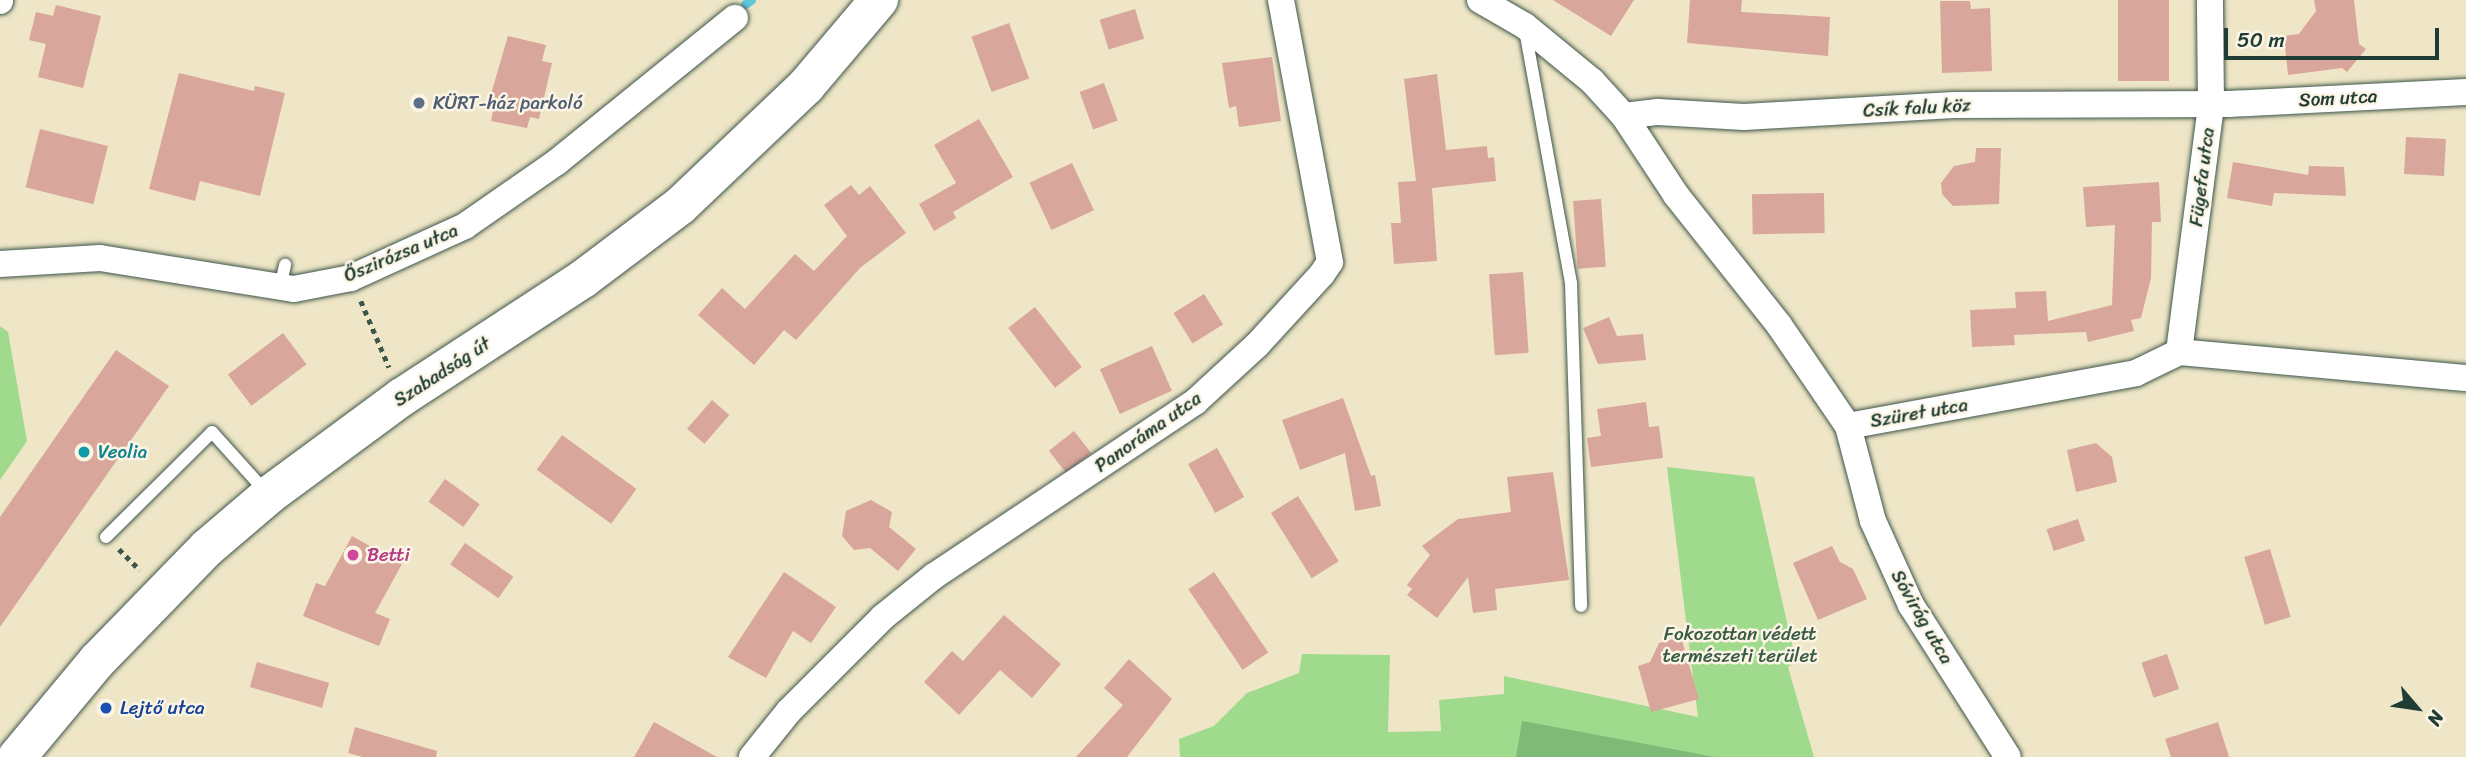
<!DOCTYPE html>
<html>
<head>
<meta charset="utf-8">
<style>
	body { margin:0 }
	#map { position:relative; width:2466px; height:757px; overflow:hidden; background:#eee6c6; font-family:Sriracha,sans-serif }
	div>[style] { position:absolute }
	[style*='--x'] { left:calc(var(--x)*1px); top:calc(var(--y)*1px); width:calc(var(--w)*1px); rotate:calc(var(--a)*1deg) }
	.green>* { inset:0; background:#9fda8d }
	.forest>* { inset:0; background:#7fba78 }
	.stream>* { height:9px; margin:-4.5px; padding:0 4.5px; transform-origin:4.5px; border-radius:4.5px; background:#60c8dc }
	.building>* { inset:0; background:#d9a69b; transform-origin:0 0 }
	.path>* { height:4.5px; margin-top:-2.25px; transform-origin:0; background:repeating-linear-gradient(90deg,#3e564a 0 5px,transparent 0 10px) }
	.roads { filter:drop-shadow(0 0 2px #3e564a) drop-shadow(0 0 2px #3e564a) }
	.service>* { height:12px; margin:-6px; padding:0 6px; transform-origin:6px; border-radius:6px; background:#fff }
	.minor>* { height:26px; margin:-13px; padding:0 13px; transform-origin:13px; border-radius:13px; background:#fff }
	.primary>* { height:38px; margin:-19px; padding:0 19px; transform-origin:19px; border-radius:19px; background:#fff }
	.dots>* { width:19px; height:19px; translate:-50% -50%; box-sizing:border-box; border:4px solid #fcf5e5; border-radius:50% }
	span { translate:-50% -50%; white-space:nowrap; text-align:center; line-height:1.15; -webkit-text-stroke:5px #fcf5e5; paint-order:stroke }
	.street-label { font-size:19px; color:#1f3d34 }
	.service-label { font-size:19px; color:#4e5e75 }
	.left { translate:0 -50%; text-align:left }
	.culture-label { font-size:19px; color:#0d838f }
	.hotel-label { font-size:19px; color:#b23c85 }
	.park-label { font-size:19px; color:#395c46 }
	.transit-label { font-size:19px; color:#164399 }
	.north { position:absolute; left:2382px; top:673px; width:70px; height:70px; -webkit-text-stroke:5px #fcf5e5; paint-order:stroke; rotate:119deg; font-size:19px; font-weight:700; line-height:28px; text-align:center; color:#1f3d34 }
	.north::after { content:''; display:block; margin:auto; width:24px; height:32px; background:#1f3d34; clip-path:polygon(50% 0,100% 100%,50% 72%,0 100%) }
	.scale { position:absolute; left:2224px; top:28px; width:215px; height:32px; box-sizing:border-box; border:4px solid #1f3d34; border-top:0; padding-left:9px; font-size:21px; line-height:24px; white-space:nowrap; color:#1f3d34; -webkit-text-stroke:5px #fcf5e5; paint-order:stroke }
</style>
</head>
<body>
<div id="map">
	<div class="green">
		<i style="clip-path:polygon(0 326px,8px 332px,27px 441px,0 480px)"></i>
		<i style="clip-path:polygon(1667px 467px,1754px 477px,1796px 662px,1788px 667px,1814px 757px,1180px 757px,1179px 739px,1214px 726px,1247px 693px,1299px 673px,1302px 654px,1390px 655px,1388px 732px,1441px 731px,1439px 700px,1504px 694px,1504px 676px,1698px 717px)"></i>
	</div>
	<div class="forest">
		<i style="clip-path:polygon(1522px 721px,1715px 757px,1516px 757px)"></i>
	</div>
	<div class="stream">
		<i style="--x:745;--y:4;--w:7;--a:-34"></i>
	</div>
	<div class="building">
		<i style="clip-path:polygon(1553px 0,1634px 0,1611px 36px)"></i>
		<i style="clip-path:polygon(1690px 0,1742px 0,1741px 12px,1830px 17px,1828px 56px,1687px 43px)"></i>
		<i style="left:2118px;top:0;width:51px;height:81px"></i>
		<i style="clip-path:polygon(2314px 0,2354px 0,2359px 44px,2366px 49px,2347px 72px,2342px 68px,2288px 75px,2284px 36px,2299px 34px,2316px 11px)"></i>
		<i style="clip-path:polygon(1940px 1px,1970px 1px,1971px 9px,1990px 8px,1992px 71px,1942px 73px)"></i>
		<i style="clip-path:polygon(56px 5px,101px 16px,83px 88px,38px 77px,46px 44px,29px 40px,36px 12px,53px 16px)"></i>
		<i style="left:1135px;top:9px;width:31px;height:37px;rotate:73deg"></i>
		<i style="left:1009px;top:23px;width:59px;height:40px;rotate:70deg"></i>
		<i style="clip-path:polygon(508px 36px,546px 45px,542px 61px,552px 63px,539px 119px,530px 117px,527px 128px,491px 121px,494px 105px,488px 104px)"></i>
		<i style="clip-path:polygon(1272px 57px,1281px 121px,1239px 127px,1236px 106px,1229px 108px,1222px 63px)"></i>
		<i style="clip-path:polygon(179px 73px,254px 91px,255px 86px,285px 93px,260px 196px,200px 181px,195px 201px,149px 189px)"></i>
		<i style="clip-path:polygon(1437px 74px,1446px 150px,1487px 146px,1488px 158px,1494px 157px,1496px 181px,1432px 188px,1437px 261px,1394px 264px,1391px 223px,1401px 223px,1398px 182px,1416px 181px,1404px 79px)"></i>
		<i style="left:1104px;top:83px;width:40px;height:26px;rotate:70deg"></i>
		<i style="clip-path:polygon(979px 119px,1013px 177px,953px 212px,956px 218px,934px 231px,919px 204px,956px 183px,934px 145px)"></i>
		<i style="left:40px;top:129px;width:70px;height:60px;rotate:14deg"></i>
		<i style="left:2406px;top:137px;width:40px;height:37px;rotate:3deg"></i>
		<i style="clip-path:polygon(1976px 148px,2001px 148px,1999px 204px,1953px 206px,1942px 194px,1941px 183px,1954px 166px,1975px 162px)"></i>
		<i style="clip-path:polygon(2233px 162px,2308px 175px,2309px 166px,2344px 167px,2346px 196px,2274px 193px,2272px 206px,2227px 198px)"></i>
		<i style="left:1072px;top:163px;width:52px;height:47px;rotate:65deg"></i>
		<i style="clip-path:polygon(2159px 182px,2161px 222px,2152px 222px,2151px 278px,2141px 318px,2131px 320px,2134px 331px,2088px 342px,2086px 332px,2014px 335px,2015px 345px,1972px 347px,1970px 310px,2016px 308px,2015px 292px,2046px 291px,2048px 321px,2112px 305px,2115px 225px,2086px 227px,2083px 187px)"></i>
		<i style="clip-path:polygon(851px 185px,859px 195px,870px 186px,906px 233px,860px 268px,796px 340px,784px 330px,754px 365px,698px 315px,722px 288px,745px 309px,795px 254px,814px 271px,847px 236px,824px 205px)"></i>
		<i style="left:1824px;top:193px;width:40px;height:72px;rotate:89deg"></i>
		<i style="left:1601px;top:199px;width:68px;height:28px;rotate:86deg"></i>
		<i style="left:1523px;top:272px;width:81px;height:34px;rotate:86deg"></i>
		<i style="left:1204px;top:294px;width:36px;height:36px;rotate:58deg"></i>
		<i style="left:1035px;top:307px;width:76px;height:34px;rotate:52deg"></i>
		<i style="clip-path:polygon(1609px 317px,1617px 336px,1643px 334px,1646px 360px,1598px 364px,1583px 328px)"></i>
		<i style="left:283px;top:333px;width:39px;height:69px;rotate:53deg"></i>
		<i style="left:1152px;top:346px;width:49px;height:57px;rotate:66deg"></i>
		<i style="clip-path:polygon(116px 350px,169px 386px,0 627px,0 517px)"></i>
		<i style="clip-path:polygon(1343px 398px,1371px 476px,1375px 475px,1381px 506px,1355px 511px,1345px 453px,1300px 470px,1282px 420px)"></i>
		<i style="left:712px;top:400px;width:23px;height:38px;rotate:41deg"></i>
		<i style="clip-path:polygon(1646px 402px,1649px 427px,1659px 426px,1663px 458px,1591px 467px,1587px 438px,1601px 436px,1597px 409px)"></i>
		<i style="left:1074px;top:431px;width:28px;height:32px;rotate:52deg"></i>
		<i style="left:562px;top:435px;width:92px;height:43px;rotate:36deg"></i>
		<i style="clip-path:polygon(2096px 443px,2112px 457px,2117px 482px,2076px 492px,2067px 450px)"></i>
		<i style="left:1217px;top:448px;width:56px;height:33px;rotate:61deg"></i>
		<i style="clip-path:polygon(1553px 472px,1569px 580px,1495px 589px,1497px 610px,1473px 613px,1468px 577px,1437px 618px,1407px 595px,1412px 589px,1407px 585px,1430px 555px,1422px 546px,1458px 519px,1511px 512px,1507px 477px)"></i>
		<i style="left:445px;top:479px;width:43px;height:28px;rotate:36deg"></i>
		<i style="left:1298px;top:496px;width:77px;height:32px;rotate:58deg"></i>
		<i style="clip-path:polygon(871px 500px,892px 512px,889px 527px,916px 549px,898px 571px,870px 548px,854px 550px,842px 536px,846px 511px)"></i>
		<i style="left:2078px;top:519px;width:23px;height:33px;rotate:72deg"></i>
		<i style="clip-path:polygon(352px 536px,402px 564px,375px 613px,390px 619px,379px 646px,303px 616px,316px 583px,325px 586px)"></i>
		<i style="left:465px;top:543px;width:59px;height:26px;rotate:35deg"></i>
		<i style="clip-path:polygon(1832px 546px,1840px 562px,1853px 569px,1867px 599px,1818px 620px,1793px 563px)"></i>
		<i style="left:2270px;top:549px;width:71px;height:27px;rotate:73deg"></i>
		<i style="clip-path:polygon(784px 572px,836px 607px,811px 643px,793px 631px,766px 678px,728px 657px)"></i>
		<i style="left:1214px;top:572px;width:97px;height:31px;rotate:56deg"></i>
		<i style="clip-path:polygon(1004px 615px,1061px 664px,1032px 698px,1000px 670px,959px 715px,924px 682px,952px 651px,963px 661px)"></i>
		<i style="clip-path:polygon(1681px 637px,1699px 699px,1651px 712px,1638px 666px,1650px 662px,1659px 643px)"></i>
		<i style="left:2167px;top:654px;width:37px;height:27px;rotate:71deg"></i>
		<i style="clip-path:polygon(1129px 659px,1172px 699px,1127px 757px,1076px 757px,1123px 705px,1104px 688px)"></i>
		<i style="left:257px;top:662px;width:75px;height:26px;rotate:16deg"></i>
		<i style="clip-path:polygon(654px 722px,717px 757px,634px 757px)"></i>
		<i style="clip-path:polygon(2218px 722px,2229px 757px,2171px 757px,2165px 739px)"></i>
		<i style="clip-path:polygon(355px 727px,437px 751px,436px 757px,363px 757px,348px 753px)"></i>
	</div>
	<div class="path">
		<i style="--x:361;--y:301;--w:72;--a:67"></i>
		<i style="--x:119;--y:549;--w:30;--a:45"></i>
	</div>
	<div class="roads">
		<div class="service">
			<i style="--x:1525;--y:30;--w:257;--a:79.7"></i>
			<i style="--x:1571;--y:283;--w:323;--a:88.2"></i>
			<i style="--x:280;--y:287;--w:23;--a:-77"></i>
			<i style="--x:106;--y:537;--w:149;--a:-44.7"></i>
			<i style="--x:212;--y:432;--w:81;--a:48"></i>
		</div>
		<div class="minor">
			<i style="--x:1480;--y:0;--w:52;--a:30"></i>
			<i style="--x:1525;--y:26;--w:87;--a:39.4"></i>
			<i style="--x:1592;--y:81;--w:47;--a:47.6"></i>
			<i style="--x:1624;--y:116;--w:95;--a:56.6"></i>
			<i style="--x:1676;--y:195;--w:166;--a:51.6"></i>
			<i style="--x:1779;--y:325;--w:122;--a:55.7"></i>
			<i style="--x:1848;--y:426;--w:98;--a:75.3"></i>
			<i style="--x:1873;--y:521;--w:92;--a:65.7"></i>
			<i style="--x:1911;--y:605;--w:180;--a:57.5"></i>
			<i style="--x:0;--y:1;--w:1;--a:-90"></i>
			<i style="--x:1624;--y:116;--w:34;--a:-7"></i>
			<i style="--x:1658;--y:112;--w:86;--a:3.3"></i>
			<i style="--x:1744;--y:117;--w:210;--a:-3.3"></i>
			<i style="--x:1954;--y:105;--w:275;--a:-0.2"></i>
			<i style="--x:2229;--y:104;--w:237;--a:-2.9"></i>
			<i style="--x:0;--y:264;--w:100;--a:-3.4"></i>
			<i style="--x:100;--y:258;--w:196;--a:9.1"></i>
			<i style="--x:294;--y:289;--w:58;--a:-10.9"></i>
			<i style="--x:351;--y:278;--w:125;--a:-24.5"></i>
			<i style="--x:465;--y:226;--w:112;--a:-34.8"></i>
			<i style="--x:557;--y:162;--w:229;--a:-39"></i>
			<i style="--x:2179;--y:352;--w:250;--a:-82.6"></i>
			<i style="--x:2211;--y:104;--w:104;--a:-90.6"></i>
			<i style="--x:1848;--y:426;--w:293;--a:-10.4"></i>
			<i style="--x:2136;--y:373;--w:48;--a:-26"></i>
			<i style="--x:2179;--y:352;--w:288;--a:5.2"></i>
			<i style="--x:752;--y:757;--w:59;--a:-51.2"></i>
			<i style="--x:789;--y:711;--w:133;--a:-45"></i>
			<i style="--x:883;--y:617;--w:65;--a:-38.8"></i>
			<i style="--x:934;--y:576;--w:314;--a:-33.7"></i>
			<i style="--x:1195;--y:402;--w:84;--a:-42.6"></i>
			<i style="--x:1257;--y:345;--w:96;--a:-47.5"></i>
			<i style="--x:1322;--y:274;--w:14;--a:-56"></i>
			<i style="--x:1330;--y:262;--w:267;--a:-100.6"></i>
		</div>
		<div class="primary">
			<i style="--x:17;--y:757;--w:125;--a:-50.2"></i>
			<i style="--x:97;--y:661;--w:158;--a:-45.8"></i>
			<i style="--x:207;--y:548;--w:82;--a:-40.5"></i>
			<i style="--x:269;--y:495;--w:165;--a:-36.4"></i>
			<i style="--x:402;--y:397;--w:216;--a:-33.1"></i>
			<i style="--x:583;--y:279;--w:121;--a:-37"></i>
			<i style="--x:680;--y:206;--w:174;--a:-43.6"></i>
			<i style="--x:806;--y:86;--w:113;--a:-49.7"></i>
		</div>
	</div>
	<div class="dots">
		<i style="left:419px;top:103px;background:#5c6f8a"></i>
		<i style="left:84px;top:452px;background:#0f9aa8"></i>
		<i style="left:353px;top:555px;background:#d1479c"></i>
		<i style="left:106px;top:708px;background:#1a4fb4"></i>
	</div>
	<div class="street-label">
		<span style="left:2338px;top:98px;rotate:-3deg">Som utca</span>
		<span style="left:1917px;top:108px;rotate:-3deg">Csík falu köz</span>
		<span style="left:2202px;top:177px;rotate:-83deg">Fügefa utca</span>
		<span style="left:401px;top:253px;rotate:-23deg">Őszirózsa utca</span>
		<span style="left:442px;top:372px;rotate:-33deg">Szabadság út</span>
		<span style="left:1919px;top:413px;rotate:-10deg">Szüret utca</span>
		<span style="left:1148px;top:432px;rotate:-35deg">Panoráma utca</span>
		<span style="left:1922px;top:617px;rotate:60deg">Sóvirág utca</span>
	</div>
	<div class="service-label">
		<span class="left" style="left:433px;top:103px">KÜRT-ház parkoló</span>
	</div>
	<div class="culture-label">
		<span class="left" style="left:98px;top:452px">Veolia</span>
	</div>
	<div class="hotel-label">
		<span class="left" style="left:367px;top:555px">Betti</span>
	</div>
	<div class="park-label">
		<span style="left:1740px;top:645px">Fokozottan védett<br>természeti terület</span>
	</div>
	<div class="transit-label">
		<span class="left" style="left:120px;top:708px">Lejtő utca</span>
	</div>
	<div class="north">N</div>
	<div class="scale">50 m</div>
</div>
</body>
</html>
